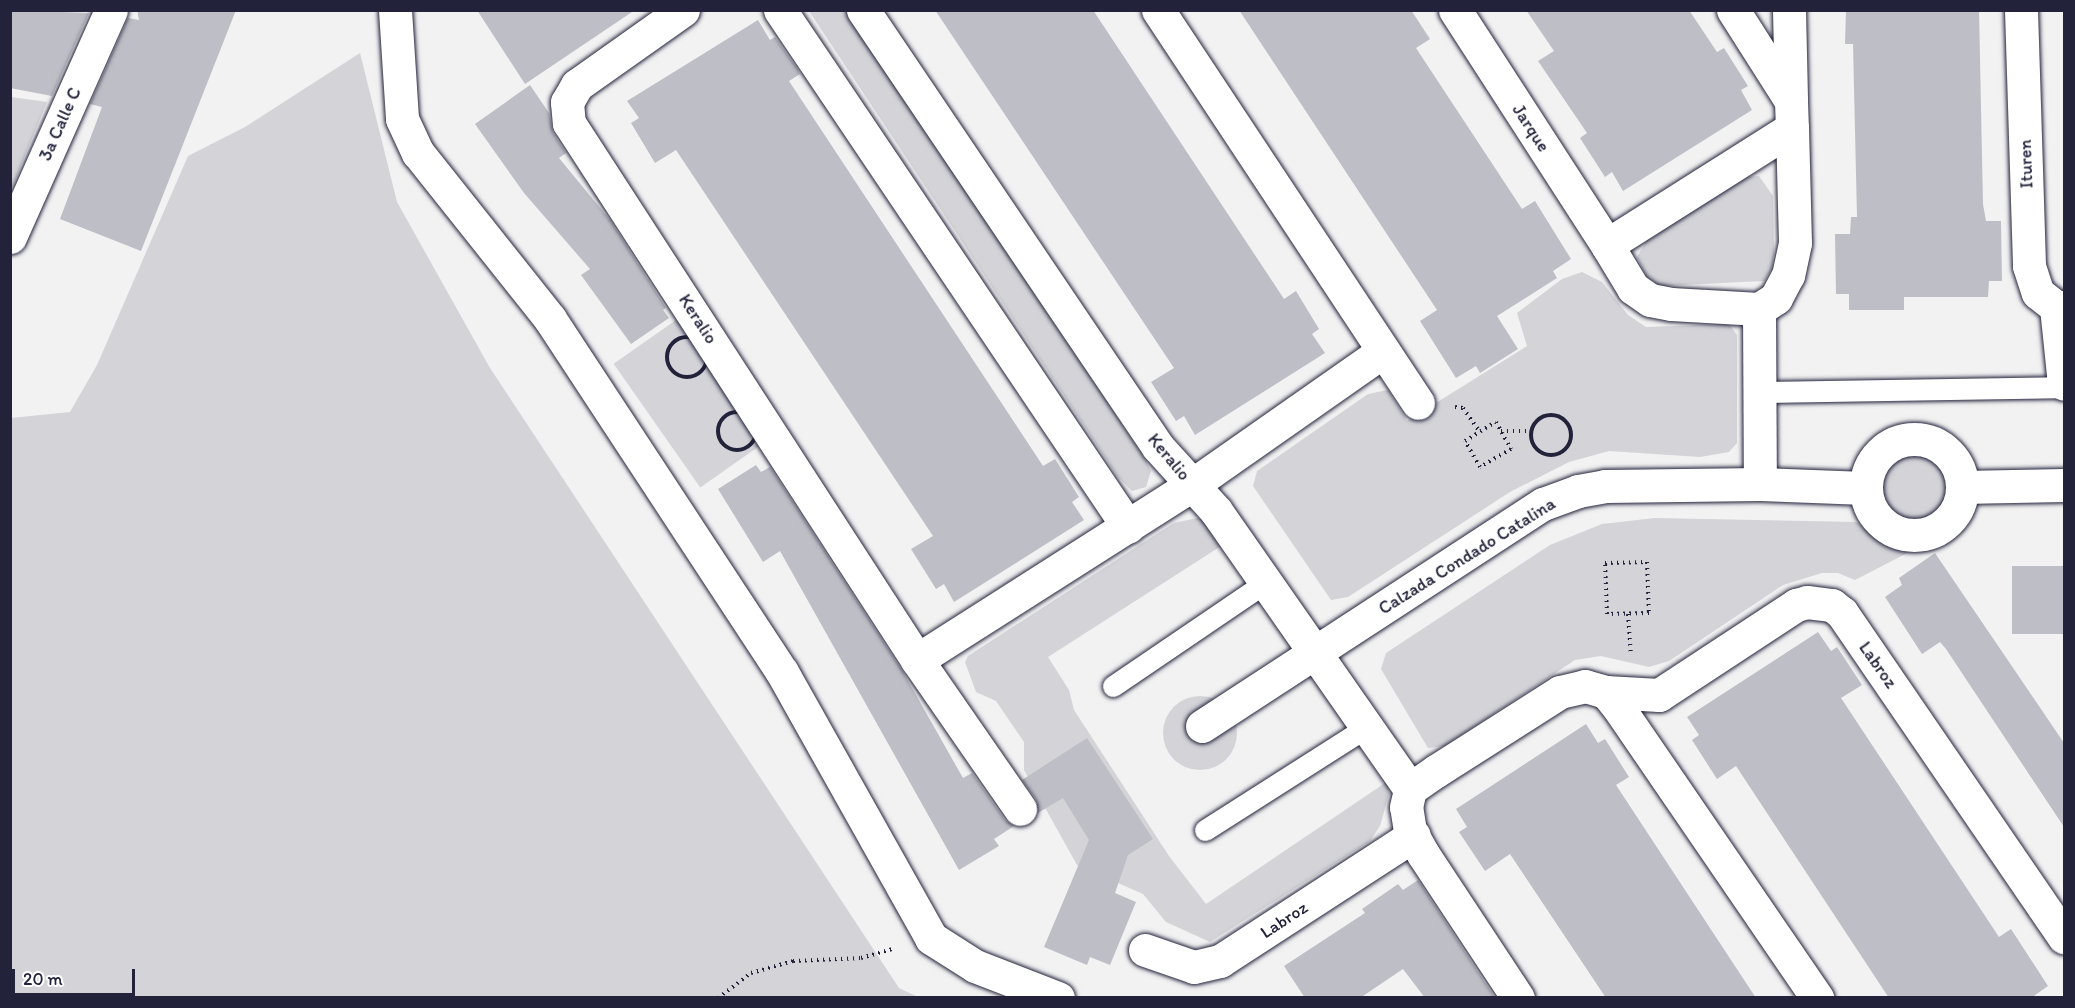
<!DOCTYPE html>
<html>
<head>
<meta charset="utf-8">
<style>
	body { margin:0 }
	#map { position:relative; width:2075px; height:1008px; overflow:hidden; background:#f2f2f3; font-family:Itim,sans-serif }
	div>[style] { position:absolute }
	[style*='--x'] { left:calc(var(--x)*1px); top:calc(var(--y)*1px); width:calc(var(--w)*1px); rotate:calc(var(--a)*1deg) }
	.green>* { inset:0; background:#d3d3d8; transform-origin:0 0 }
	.round { border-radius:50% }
	.building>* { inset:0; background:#bebec6; transform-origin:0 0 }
	.path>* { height:4px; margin-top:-2px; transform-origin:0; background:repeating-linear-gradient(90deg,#22223b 0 1.5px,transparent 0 6px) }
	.path>.ring { margin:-2px; padding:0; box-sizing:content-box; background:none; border:4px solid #22223b; border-radius:50% }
	.roads { filter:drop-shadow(0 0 2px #22223b) drop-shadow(0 0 2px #22223b) }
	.service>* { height:21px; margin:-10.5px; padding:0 10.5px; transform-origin:10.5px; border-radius:10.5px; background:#fff }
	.minor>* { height:33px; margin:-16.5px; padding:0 16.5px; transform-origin:16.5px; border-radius:16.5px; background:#fff }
	.minor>.ring { margin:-16.5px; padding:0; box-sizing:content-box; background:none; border:33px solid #fff; border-radius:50% }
	span { translate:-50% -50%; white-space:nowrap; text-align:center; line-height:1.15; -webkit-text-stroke:4.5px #fff; paint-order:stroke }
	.street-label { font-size:18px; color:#22223b }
	.frame { position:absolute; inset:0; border:12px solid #22223b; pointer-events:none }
	.scale { position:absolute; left:12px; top:969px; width:123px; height:27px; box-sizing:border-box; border:3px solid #22223b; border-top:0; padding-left:8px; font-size:18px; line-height:21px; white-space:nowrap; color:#22223b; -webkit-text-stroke:4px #fff; paint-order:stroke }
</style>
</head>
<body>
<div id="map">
	<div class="green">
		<i style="clip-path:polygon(809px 11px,846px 11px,1144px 457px,1151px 471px,1146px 487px,1132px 491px,1118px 477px)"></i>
		<i style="clip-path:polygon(360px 53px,397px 202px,490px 368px,899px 988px,918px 997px,11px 997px,11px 418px,70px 412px,97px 365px,188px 156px,245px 127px)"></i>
		<i style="clip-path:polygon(11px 97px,47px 102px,11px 190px,10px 97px)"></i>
		<i style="clip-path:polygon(1759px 176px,1773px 196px,1774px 254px,1772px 268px,1764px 281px,1661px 286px,1646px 276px,1637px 257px,1647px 240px,1746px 177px)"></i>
		<i style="clip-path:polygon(1582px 272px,1602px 282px,1628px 315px,1646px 327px,1729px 324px,1737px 335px,1737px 443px,1729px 452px,1700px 457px,1609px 451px,1569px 462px,1510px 492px,1348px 597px,1331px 600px,1253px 486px,1257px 471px,1368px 394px,1388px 390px,1407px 421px,1527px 346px,1517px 313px,1562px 279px)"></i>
		<i style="left:689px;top:311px;width:151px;height:92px;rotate:55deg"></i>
		<i class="round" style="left:1877px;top:450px;width:74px;height:74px"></i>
		<i style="clip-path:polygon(1197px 518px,1215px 521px,1232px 539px,1048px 657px,1069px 690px,1074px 710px,1169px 856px,1206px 904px,1388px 781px,1389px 794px,1380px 826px,1370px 841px,1210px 942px,1166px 922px,1143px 894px,1077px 865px,1024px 770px,1024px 742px,996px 701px,976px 692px,965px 662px,968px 656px,1144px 542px,1174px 523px)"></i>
		<i style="clip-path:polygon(1655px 518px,1856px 522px,1896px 546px,1915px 549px,1855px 580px,1838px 573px,1822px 573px,1783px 585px,1669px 661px,1649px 667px,1601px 656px,1575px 660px,1445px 746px,1428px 748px,1381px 669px,1386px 653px,1550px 545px,1602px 524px)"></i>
		<i class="round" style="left:1163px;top:696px;width:74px;height:74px"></i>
	</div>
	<div class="building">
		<i style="clip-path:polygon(10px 10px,89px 13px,52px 96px,10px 88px)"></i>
		<i style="clip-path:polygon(137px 10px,236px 10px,141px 251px,60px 219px,102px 107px,90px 104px,128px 18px,139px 20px)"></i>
		<i style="clip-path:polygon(477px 10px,635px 10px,525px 84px)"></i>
		<i style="clip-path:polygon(935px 10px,1093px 10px,1284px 299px,1296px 291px,1319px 329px,1312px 334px,1325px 353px,1195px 435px,1184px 416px,1176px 421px,1151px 382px,1174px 368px)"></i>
		<i style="clip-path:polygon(1239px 10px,1411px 10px,1430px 39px,1416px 48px,1522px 209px,1535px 201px,1571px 259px,1553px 271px,1557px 278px,1497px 316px,1518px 349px,1480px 373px,1476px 366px,1456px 378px,1420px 321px,1437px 310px)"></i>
		<i style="clip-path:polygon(1526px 10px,1689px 10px,1717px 52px,1724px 48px,1748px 86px,1741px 90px,1752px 110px,1623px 191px,1612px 172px,1605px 177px,1580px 138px,1587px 133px,1538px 61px,1554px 51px)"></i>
		<i style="clip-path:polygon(1846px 10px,1979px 10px,1983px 204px,1986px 221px,2001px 221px,2002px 281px,1989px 281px,1988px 297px,1904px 297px,1904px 310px,1849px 310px,1849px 294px,1836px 294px,1835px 234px,1850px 234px,1851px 217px,1857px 217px,1853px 44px,1845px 44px)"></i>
		<i style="clip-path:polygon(758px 20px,770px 40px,775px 37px,798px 70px,800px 74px,789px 81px,1043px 466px,1055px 459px,1079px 497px,1072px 502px,1084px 520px,954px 602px,944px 584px,936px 589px,911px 549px,933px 536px,676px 150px,655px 163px,631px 123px,639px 118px,627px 101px)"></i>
		<i style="clip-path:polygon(530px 85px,549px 113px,553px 133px,566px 153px,559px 158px,610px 220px,666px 308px,663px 310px,669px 318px,631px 344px,581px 275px,590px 269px,524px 193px,475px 124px)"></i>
		<i style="clip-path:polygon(756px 465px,761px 472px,770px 467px,903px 672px,963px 778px,972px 773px,1005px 820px,1014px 826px,994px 839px,999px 846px,959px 870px,780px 551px,763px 562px,718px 489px)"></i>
		<i style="clip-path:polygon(1935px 553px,2064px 743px,2064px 827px,1946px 649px,1940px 642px,1922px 654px,1885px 597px,1902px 585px,1899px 578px)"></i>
		<i style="left:2064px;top:566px;width:68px;height:52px;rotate:90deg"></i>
		<i style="clip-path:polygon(1818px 632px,1831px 651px,1837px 647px,1862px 685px,1841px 698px,1999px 937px,2011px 929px,2048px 986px,2031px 998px,1889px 998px,1736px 766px,1717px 779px,1692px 740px,1699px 735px,1687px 717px)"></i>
		<i style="clip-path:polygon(1586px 724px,1598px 743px,1605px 739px,1629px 777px,1616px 785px,1756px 998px,1606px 998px,1510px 854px,1485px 871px,1459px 832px,1467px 827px,1456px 809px)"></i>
		<i style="clip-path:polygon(1087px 738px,1153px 839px,1128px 855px,1115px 893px,1136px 902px,1110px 965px,1090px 957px,1087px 965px,1044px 947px,1089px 840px,1063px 798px,1038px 813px,1036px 799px,1022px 780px)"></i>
		<i style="clip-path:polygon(1418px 880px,1495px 998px,1425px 998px,1403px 969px,1360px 998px,1305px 998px,1284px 966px,1365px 913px,1362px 909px,1398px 884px,1403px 890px)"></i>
	</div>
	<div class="path">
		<i class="ring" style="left:667px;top:337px;width:36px;height:36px"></i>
		<i style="--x:1455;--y:407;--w:8;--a:7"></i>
		<i style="--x:1463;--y:408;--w:29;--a:55"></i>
		<i class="ring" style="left:718px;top:412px;width:34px;height:34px"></i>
		<i class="ring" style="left:1531px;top:415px;width:36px;height:36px"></i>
		<i style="--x:1496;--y:422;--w:31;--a:61"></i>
		<i style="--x:1511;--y:449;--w:36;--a:150"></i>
		<i style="--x:1480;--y:467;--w:30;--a:-120"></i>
		<i style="--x:1465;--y:441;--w:36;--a:-32"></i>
		<i style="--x:1501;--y:431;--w:31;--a:0"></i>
		<i style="--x:1647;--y:562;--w:51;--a:87.8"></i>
		<i style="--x:1649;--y:613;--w:42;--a:178.6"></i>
		<i style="--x:1607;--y:614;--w:51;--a:-92.2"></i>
		<i style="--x:1605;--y:563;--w:42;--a:-1.4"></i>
		<i style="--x:1628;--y:614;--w:41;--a:85.8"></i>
		<i style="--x:718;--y:998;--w:41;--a:-37.1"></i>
		<i style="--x:751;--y:973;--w:44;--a:-15.9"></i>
		<i style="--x:793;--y:961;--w:68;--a:-2.5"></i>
		<i style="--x:861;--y:958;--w:35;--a:-16"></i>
	</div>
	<div class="roads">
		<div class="service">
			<i style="--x:1759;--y:392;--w:305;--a:-0.9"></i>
			<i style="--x:1113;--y:686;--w:185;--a:-34.2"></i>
			<i style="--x:1205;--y:830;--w:193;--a:-32.5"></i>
		</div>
		<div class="minor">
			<i style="--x:395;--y:10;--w:109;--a:86.3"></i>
			<i style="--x:402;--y:119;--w:38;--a:65"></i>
			<i style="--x:418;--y:153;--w:212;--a:51.5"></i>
			<i style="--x:550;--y:319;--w:422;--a:56.7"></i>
			<i style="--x:782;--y:672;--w:305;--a:60.7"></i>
			<i style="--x:931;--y:938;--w:52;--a:32.5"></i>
			<i style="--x:975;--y:966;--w:89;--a:21.1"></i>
			<i style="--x:683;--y:10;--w:130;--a:144.7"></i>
			<i style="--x:577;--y:85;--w:20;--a:120"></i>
			<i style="--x:567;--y:102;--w:21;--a:85"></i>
			<i style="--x:569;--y:123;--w:640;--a:57.05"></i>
			<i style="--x:917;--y:660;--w:181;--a:55.3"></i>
			<i style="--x:780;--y:10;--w:623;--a:56.05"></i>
			<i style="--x:863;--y:10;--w:527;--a:55.98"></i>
			<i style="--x:1158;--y:447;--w:86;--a:47.8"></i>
			<i style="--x:1216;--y:511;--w:339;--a:55.1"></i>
			<i style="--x:1158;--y:10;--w:471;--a:56.5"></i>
			<i style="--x:1455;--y:10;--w:280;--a:57.1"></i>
			<i style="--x:1733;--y:10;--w:108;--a:57.5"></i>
			<i style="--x:1791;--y:101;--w:27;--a:88"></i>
			<i style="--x:1789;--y:10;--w:91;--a:88.7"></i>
			<i style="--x:2021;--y:10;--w:256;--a:88.2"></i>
			<i style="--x:2029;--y:266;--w:28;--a:72"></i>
			<i style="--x:2038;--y:293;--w:23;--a:38"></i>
			<i style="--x:2056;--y:307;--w:8;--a:0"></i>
			<i style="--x:1792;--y:128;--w:115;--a:88.5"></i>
			<i style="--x:1795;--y:243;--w:33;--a:102"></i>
			<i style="--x:1788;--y:275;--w:26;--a:118"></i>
			<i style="--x:1776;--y:298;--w:20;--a:147"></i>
			<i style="--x:1759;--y:309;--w:88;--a:-176.7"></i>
			<i style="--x:1671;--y:304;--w:21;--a:-169"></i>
			<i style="--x:1650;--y:300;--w:21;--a:-145"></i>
			<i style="--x:1633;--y:288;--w:50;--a:-121.2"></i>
			<i style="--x:1607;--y:245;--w:219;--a:-32.3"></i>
			<i style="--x:10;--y:237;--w:248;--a:-66"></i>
			<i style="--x:2056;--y:307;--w:77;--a:84.1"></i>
			<i style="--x:1759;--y:309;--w:175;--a:89.7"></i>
			<i class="ring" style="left:1866px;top:439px;width:63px;height:63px"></i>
			<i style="--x:1962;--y:487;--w:102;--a:-1.1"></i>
			<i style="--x:917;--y:660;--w:326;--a:-32.5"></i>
			<i style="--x:1192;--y:485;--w:232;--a:-35"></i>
			<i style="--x:1606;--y:692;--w:53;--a:3.2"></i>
			<i style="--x:1659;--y:695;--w:164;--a:-33.3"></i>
			<i style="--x:1796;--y:605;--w:11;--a:-15"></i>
			<i style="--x:1807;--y:602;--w:25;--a:7"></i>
			<i style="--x:1832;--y:605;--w:13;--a:39"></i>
			<i style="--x:1842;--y:613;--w:393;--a:55.6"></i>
			<i style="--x:1202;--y:726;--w:407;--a:-33.1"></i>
			<i style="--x:1543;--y:504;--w:37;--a:-20"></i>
			<i style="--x:1578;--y:491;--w:27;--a:-10"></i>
			<i style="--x:1605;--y:486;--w:155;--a:-0.7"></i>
			<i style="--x:1760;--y:484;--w:105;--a:2.2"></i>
			<i style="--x:1145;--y:950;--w:52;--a:19.1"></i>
			<i style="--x:1194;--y:967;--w:27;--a:-13"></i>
			<i style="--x:1220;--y:961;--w:231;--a:-33"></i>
			<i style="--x:1518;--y:998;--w:173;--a:-123.4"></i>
			<i style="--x:1423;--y:854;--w:26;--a:-119"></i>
			<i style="--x:1410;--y:831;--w:24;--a:-99"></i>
			<i style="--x:1406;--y:807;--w:18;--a:-77"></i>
			<i style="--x:1410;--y:789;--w:32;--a:-35"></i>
			<i style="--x:1436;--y:771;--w:147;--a:-32.5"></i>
			<i style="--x:1560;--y:692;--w:26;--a:-13"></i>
			<i style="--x:1585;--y:686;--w:22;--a:16"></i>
			<i style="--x:1606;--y:692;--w:19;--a:51"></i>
			<i style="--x:1618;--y:707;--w:353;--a:55.6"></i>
		</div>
	</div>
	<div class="street-label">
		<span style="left:60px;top:124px;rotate:-66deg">3a Calle C</span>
		<span style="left:1531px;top:128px;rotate:57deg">Jarque</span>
		<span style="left:2026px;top:164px;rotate:-92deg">Ituren</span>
		<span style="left:698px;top:319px;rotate:57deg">Keralio</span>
		<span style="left:1169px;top:457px;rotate:50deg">Keralio</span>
		<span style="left:1467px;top:556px;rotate:-32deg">Calzada Condado Catalina</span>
		<span style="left:1878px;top:665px;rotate:55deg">Labroz</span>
		<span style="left:1284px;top:920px;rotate:-33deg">Labroz</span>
	</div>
	<div class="frame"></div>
	<div class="scale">20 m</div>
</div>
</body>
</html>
